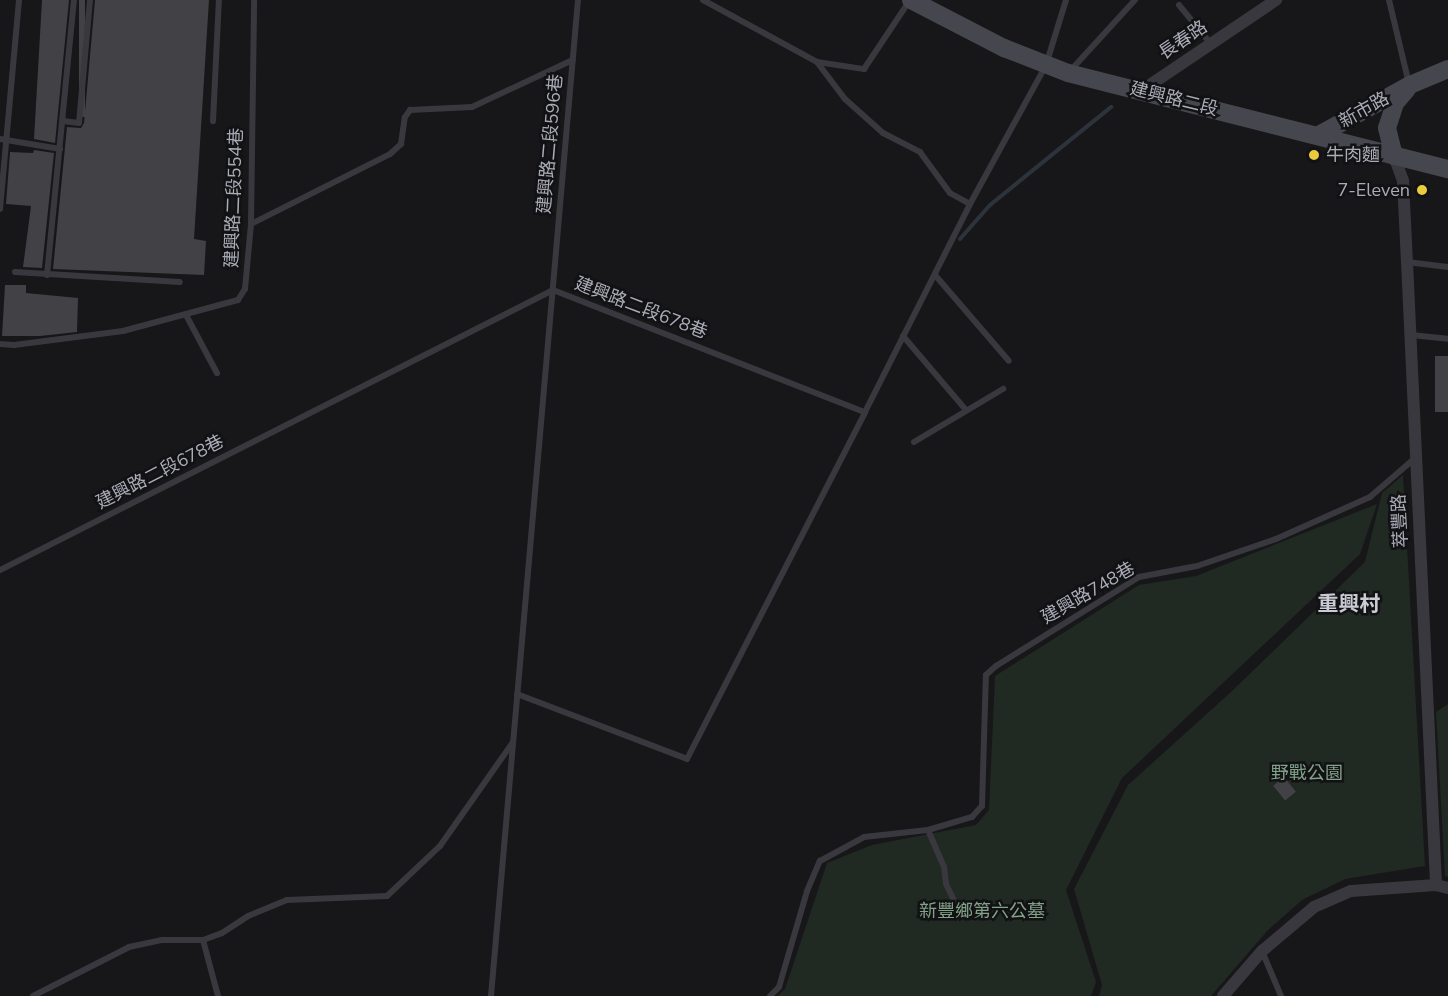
<!DOCTYPE html>
<html>
<head>
<meta charset="utf-8">
<style>
	body { margin:0 }
	#map { position:relative; width:1448px; height:996px; overflow:hidden; background:#171719; font-family:"Nunito Sans","Noto Sans TC",sans-serif }
	div>[style] { position:absolute }
	[style*='--x'] { left:calc(var(--x)*1px); top:calc(var(--y)*1px); width:calc(var(--w)*1px); rotate:calc(var(--a)*1deg) }
	.green>* { inset:0; background:#212923 }
	.stream>* { height:4px; margin:-2px; padding:0 2px; transform-origin:2px; border-radius:2px; background:#2d333c }
	.building>* { inset:0; background:#414146; transform-origin:0 0 }
	.lane>* { height:6px; margin:-3px; padding:0 3px; transform-origin:3px; border-radius:3px; background:#38383e }
	.street>* { height:12px; margin:-6px; padding:0 6px; transform-origin:6px; border-radius:6px; background:#38383e }
	.secondary>* { height:18px; margin:-9px; padding:0 9px; transform-origin:9px; border-radius:9px; background:#46474e }
	.dots>* { width:16px; height:16px; translate:-50% -50%; box-sizing:border-box; border:3px solid #121214; border-radius:50% }
	span { translate:-50% -50%; white-space:nowrap; text-align:center; line-height:1.15; -webkit-text-stroke:5px #121214; paint-order:stroke }
	.street-label { font-size:18px; color:#aaacb8 }
	.poi-label { font-size:18px; color:#aaacb8 }
	.left { translate:0 -50%; text-align:left }
	.right { translate:-100% -50%; text-align:right }
	.park-label { font-size:18px; color:#81a289 }
	.quarter-label { font-size:21px; color:#cacbd4; font-weight:700 }
</style>
</head>
<body>
<div id="map">
	<div class="green">
		<i style="clip-path:polygon(1403px 475px,1425px 866px,1345px 879px,1302px 900px,1268px 930px,1211px 996px,1099px 996px,1102px 985px,1074px 889px,1128px 785px,1231px 692px,1365px 562px,1382px 493px)"></i>
		<i style="clip-path:polygon(1377px 504px,1360px 554px,1122px 778px,1066px 890px,1096px 982px,1091px 996px,777px 996px,785px 989px,827px 863px,872px 845px,976px 825px,989px 810px,995px 676px,1139px 585px,1196px 576px)"></i>
		<i style="clip-path:polygon(1448px 704px,1448px 877px,1445px 876px,1436px 712px)"></i>
	</div>
	<div class="stream">
		<i style="--x:960;--y:239;--w:45;--a:-48.6"></i>
		<i style="--x:990;--y:205;--w:156;--a:-39"></i>
	</div>
	<div class="building">
		<i style="clip-path:polygon(42px 0,69px 0,55px 143px,34px 139px)"></i>
		<i style="left:79px;top:0;width:6px;height:117px"></i>
		<i style="clip-path:polygon(95px 0,209px 0,194px 239px,206px 241px,204px 275px,53px 269px,67px 127px,81px 128px,84px 123px)"></i>
		<i style="clip-path:polygon(34px 150px,54px 153px,42px 268px,23px 267px,31px 206px,6px 204px,10px 152px,33px 153px)"></i>
		<i style="clip-path:polygon(5px 285px,26px 285px,26px 293px,78px 298px,77px 332px,40px 336px,2px 336px)"></i>
		<i style="left:1435px;top:356px;width:13px;height:56px"></i>
		<i style="left:1284px;top:777px;width:19px;height:14px;rotate:51deg"></i>
	</div>
	<div class="lane">
		<i style="--x:703;--y:0;--w:130;--a:28.5"></i>
		<i style="--x:817;--y:62;--w:46;--a:52.9"></i>
		<i style="--x:845;--y:99;--w:51;--a:41.8"></i>
		<i style="--x:883;--y:133;--w:42;--a:27.2"></i>
		<i style="--x:920;--y:152;--w:51;--a:53.8"></i>
		<i style="--x:950;--y:193;--w:23;--a:29"></i>
		<i style="--x:1389;--y:0;--w:86;--a:76.6"></i>
		<i style="--x:1179;--y:5;--w:50;--a:50.6"></i>
		<i style="--x:817;--y:62;--w:48;--a:8.5"></i>
		<i style="--x:864;--y:69;--w:83;--a:-56.3"></i>
		<i style="--x:1071;--y:70;--w:95;--a:-47.6"></i>
		<i style="--x:63;--y:121;--w:16;--a:7"></i>
		<i style="--x:79;--y:123;--w:123;--a:-84.9"></i>
		<i style="--x:213;--y:121;--w:121;--a:-87.2"></i>
		<i style="--x:0;--y:139;--w:61;--a:9.5"></i>
		<i style="--x:0;--y:209;--w:210;--a:-84.8"></i>
		<i style="--x:251;--y:224;--w:156;--a:-26.7"></i>
		<i style="--x:390;--y:154;--w:15;--a:-42"></i>
		<i style="--x:401;--y:144;--w:27;--a:-82"></i>
		<i style="--x:405;--y:117;--w:9;--a:-54"></i>
		<i style="--x:410;--y:110;--w:62;--a:-2.8"></i>
		<i style="--x:472;--y:107;--w:111;--a:-25"></i>
		<i style="--x:1407;--y:262;--w:41;--a:7"></i>
		<i style="--x:15;--y:272;--w:165;--a:3.5"></i>
		<i style="--x:47;--y:275;--w:276;--a:-84.4"></i>
		<i style="--x:935;--y:275;--w:113;--a:49.3"></i>
		<i style="--x:186;--y:315;--w:66;--a:61.9"></i>
		<i style="--x:1411;--y:335;--w:37;--a:6"></i>
		<i style="--x:903;--y:336;--w:97;--a:49.6"></i>
		<i style="--x:0;--y:344;--w:14;--a:4"></i>
		<i style="--x:14;--y:345;--w:110;--a:-7.3"></i>
		<i style="--x:123;--y:331;--w:119;--a:-15.1"></i>
		<i style="--x:238;--y:300;--w:13;--a:-58"></i>
		<i style="--x:245;--y:289;--w:65;--a:-84.7"></i>
		<i style="--x:251;--y:224;--w:224;--a:-89.2"></i>
		<i style="--x:914;--y:442;--w:104;--a:-30.8"></i>
		<i style="--x:0;--y:570;--w:620;--a:-26.85"></i>
		<i style="--x:553;--y:290;--w:335;--a:21.4"></i>
		<i style="--x:865;--y:412;--w:233;--a:-63.2"></i>
		<i style="--x:970;--y:204;--w:158;--a:-61.3"></i>
		<i style="--x:1046;--y:65;--w:68;--a:-72.9"></i>
		<i style="--x:517;--y:694;--w:182;--a:20.9"></i>
		<i style="--x:687;--y:759;--w:390;--a:-62.8"></i>
		<i style="--x:928;--y:830;--w:40;--a:66.6"></i>
		<i style="--x:944;--y:867;--w:17;--a:83"></i>
		<i style="--x:946;--y:884;--w:28;--a:64"></i>
		<i style="--x:203;--y:940;--w:58;--a:75"></i>
		<i style="--x:1262;--y:951;--w:49;--a:67.1"></i>
		<i style="--x:33;--y:996;--w:108;--a:-27"></i>
		<i style="--x:129;--y:947;--w:33;--a:-12"></i>
		<i style="--x:161;--y:940;--w:42;--a:0"></i>
		<i style="--x:203;--y:940;--w:20;--a:-20"></i>
		<i style="--x:222;--y:933;--w:31;--a:-33"></i>
		<i style="--x:248;--y:916;--w:42;--a:-22.3"></i>
		<i style="--x:287;--y:900;--w:100;--a:-2.3"></i>
		<i style="--x:387;--y:896;--w:73;--a:-43.3"></i>
		<i style="--x:440;--y:846;--w:127;--a:-54.9"></i>
		<i style="--x:491;--y:996;--w:1000;--a:-85.01"></i>
		<i style="--x:770;--y:996;--w:13;--a:-45"></i>
		<i style="--x:779;--y:987;--w:100;--a:-73.7"></i>
		<i style="--x:807;--y:891;--w:33;--a:-67"></i>
		<i style="--x:820;--y:861;--w:50;--a:-28.6"></i>
		<i style="--x:864;--y:837;--w:64;--a:-6.2"></i>
		<i style="--x:928;--y:830;--w:46;--a:-16.5"></i>
		<i style="--x:972;--y:817;--w:15;--a:-48"></i>
		<i style="--x:982;--y:806;--w:131;--a:-88.3"></i>
		<i style="--x:986;--y:675;--w:13;--a:-42"></i>
		<i style="--x:996;--y:666;--w:168;--a:-31.9"></i>
		<i style="--x:1139;--y:577;--w:59;--a:-10.7"></i>
		<i style="--x:1197;--y:566;--w:83;--a:-18.9"></i>
		<i style="--x:1276;--y:539;--w:103;--a:-24.1"></i>
		<i style="--x:1370;--y:497;--w:60;--a:-40.9"></i>
	</div>
	<div class="street">
		<i style="--x:1141;--y:91;--w:163;--a:-34"></i>
		<i style="--x:1394;--y:156;--w:27;--a:70"></i>
		<i style="--x:1403;--y:181;--w:81;--a:87.2"></i>
		<i style="--x:1407;--y:262;--w:624;--a:87.33"></i>
		<i style="--x:1223;--y:996;--w:60;--a:-49.1"></i>
		<i style="--x:1262;--y:951;--w:68;--a:-40.2"></i>
		<i style="--x:1314;--y:907;--w:40;--a:-23.4"></i>
		<i style="--x:1351;--y:891;--w:85;--a:-4"></i>
		<i style="--x:1436;--y:885;--w:12;--a:14"></i>
	</div>
	<div class="secondary">
		<i style="--x:911;--y:0;--w:105;--a:27.3"></i>
		<i style="--x:1004;--y:48;--w:69;--a:21.3"></i>
		<i style="--x:1068;--y:73;--w:392;--a:14.2"></i>
		<i style="--x:1319;--y:135;--w:104;--a:-28.8"></i>
		<i style="--x:1410;--y:85;--w:41;--a:-22.8"></i>
		<i style="--x:1394;--y:156;--w:29;--a:-104"></i>
		<i style="--x:1387;--y:128;--w:26;--a:-72"></i>
		<i style="--x:1395;--y:103;--w:18;--a:-49"></i>
	</div>
	<div class="dots">
		<i style="left:1314px;top:155px;background:#eacc3d"></i>
		<i style="left:1422px;top:190px;background:#eacc3d"></i>
	</div>
	<div class="street-label">
		<span style="left:1183px;top:40px;rotate:-34deg">長春路</span>
		<span style="left:1174px;top:99px;rotate:14deg">建興路二段</span>
		<span style="left:1364px;top:110px;rotate:-29deg">新市路</span>
		<span style="left:550px;top:144px;rotate:-85deg">建興路二段596巷</span>
		<span style="left:234px;top:198px;rotate:-88deg">建興路二段554巷</span>
		<span style="left:641px;top:308px;rotate:21deg">建興路二段678巷</span>
		<span style="left:160px;top:472px;rotate:-27deg">建興路二段678巷</span>
		<span style="left:1400px;top:521px;rotate:-93deg">萃豐路</span>
		<span style="left:1088px;top:593px;rotate:-30deg">建興路748巷</span>
	</div>
	<div class="poi-label">
		<span class="left" style="left:1326px;top:155px">牛肉麵</span>
		<span class="right" style="left:1410px;top:190px">7-Eleven</span>
	</div>
	<div class="park-label">
		<span style="left:1307px;top:773px">野戰公園</span>
		<span style="left:982px;top:911px">新豐鄉第六公墓</span>
	</div>
	<div class="quarter-label">
		<span style="left:1349px;top:604px">重興村</span>
	</div>
</div>
</body>
</html>
